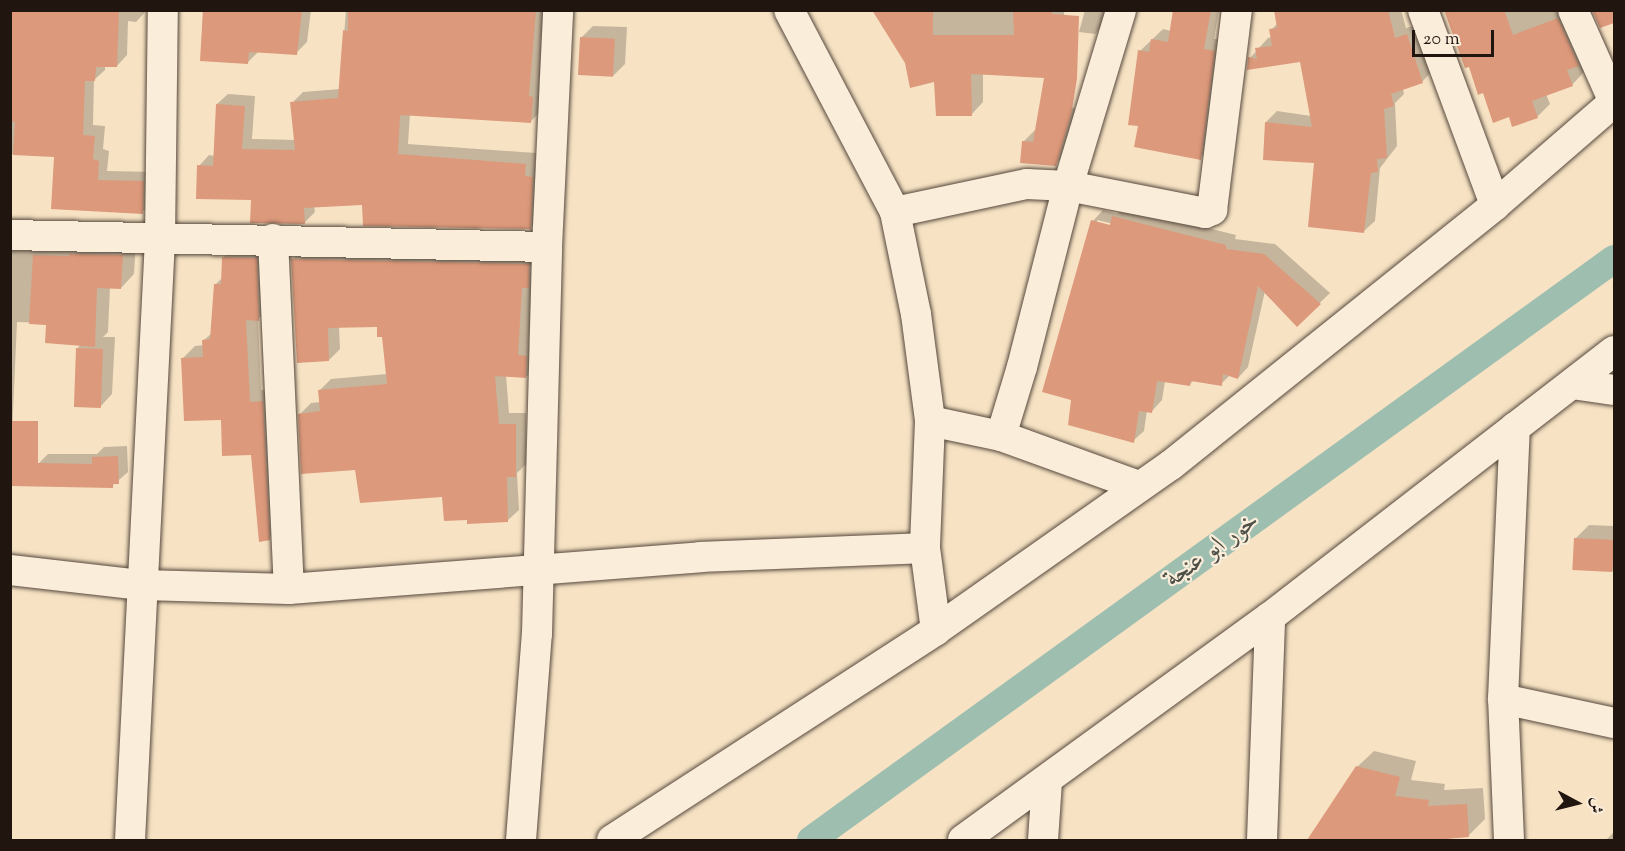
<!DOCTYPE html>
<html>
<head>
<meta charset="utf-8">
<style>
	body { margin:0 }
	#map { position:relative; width:1625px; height:851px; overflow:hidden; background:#f7e3c4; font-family:"Sorts Mill Goudy",Amiri,serif }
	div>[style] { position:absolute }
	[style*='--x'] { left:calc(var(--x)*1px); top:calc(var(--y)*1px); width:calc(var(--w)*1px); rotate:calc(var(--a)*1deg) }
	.shadow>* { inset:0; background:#0003 }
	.canal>* { height:28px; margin:-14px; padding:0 14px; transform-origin:14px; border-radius:14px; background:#9ebeb0 }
	.building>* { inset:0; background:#dd997b; transform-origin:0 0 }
	.roads { filter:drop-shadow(0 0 2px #56483d) drop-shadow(0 0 2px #56483d) }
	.minor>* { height:30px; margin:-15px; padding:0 15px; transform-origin:15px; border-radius:15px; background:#faedd9 }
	span { translate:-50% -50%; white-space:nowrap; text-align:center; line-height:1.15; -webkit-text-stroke:4.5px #faedd9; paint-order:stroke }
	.water-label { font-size:26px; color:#4d5048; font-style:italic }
	.frame { position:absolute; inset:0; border:12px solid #211510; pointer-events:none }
	.north { position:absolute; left:1547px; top:773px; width:60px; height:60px; -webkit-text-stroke:4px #faedd9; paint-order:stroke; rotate:97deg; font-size:16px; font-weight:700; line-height:24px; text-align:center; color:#211510 }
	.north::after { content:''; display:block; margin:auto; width:21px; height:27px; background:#211510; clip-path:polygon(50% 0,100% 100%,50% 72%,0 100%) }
	.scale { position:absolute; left:1412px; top:30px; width:82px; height:27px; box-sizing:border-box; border:3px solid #211510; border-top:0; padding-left:8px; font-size:18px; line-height:21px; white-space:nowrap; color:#211510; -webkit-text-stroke:4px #faedd9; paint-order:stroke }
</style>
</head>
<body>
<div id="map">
	<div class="shadow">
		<i style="clip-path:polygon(10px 10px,147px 10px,136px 22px,128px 21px,127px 55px,117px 66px,105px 65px,105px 70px,94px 80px,93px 125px,105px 126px,103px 149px,109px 151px,107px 171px,153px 172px,153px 202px,142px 212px,55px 156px,10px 154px)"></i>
		<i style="clip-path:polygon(203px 10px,311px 10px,307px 42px,296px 53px,259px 51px,248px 62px,201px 59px)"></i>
		<i style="clip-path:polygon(346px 10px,546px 10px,539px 86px,543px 87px,541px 111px,531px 121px,410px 114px,408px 144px,536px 153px,535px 166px,543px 167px,541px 217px,530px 228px,363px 203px,314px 206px,315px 212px,304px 223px,253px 198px,199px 166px,209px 155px,215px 156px,217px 104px,228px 94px,255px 96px,252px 139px,295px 140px,292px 103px,303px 92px,340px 89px)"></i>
		<i style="clip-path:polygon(876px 10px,1064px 10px,1068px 107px,1075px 108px,1073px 136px,1068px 152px,1055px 164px,1023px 142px,1036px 129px,1046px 76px,983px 73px,983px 102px,971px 115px,936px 80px,906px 62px)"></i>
		<i style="clip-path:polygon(1085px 10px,1110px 10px,1106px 22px,1095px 34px,1079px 32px)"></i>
		<i style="clip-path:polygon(1174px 10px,1219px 10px,1214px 39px,1224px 40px,1211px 147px,1200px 158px,1139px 125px,1140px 51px,1163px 29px,1171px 31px)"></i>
		<i style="clip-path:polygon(1275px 10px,1401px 10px,1406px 28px,1418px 25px,1432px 71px,1422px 82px,1403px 89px,1404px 94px,1395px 103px,1397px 146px,1380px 168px,1375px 221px,1364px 231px,1315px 162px,1266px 122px,1277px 111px,1311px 116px,1301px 61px,1249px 69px,1250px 58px,1268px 38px,1272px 37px,1271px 30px,1278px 23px)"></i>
		<i style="clip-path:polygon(1446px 10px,1572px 10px,1584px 72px,1572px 85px,1546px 94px,1550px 104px,1538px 116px,1513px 125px,1510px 115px,1470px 65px)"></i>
		<i style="clip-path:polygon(593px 26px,627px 27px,625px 64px,613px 76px,581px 38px)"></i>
		<i style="clip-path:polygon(evenodd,1124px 207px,1236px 235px,1235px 239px,1275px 244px,1330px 293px,1297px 325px,1265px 291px,1248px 367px,1238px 378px,1230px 375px,1221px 384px,1194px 380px,1189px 385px,1165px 381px,1162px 400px,1152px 411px,1147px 410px,1144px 431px,1133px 441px,1093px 221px,1103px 210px,1117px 214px,1124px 207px,1097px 220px,1118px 225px,1117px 228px,1097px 223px,1097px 220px)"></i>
		<i style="clip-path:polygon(10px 240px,136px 242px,134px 274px,121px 288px,110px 287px,108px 332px,103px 337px,115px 337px,112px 394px,100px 407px,77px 349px,81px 344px,48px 323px,17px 322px,10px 481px)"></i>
		<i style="clip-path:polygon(236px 245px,268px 246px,271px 307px,258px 319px,261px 390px,275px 390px,281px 526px,269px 539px,253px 454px,223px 418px,183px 358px,195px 346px,204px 345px,204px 340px,212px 333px,216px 284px,222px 278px,223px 258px)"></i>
		<i style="clip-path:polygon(304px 248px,540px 253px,532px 283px,529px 344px,537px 345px,537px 366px,526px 377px,506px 375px,509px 413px,526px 413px,526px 464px,517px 473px,519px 510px,507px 521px,468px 518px,443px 495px,356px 468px,300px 414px,311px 403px,321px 402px,320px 390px,331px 379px,387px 374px,384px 336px,379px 325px,339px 326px,340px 349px,329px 360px,293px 259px)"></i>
		<i style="clip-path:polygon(127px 446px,128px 472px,112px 486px,38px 464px,48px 454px,97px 454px,104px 447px)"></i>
		<i style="clip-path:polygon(1589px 525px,1614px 526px,1614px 571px,1574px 569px,1575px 539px)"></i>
		<i style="clip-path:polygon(1374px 751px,1416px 761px,1411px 780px,1445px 784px,1444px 790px,1483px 788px,1485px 819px,1468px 836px,1450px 837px,1449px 840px,1308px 840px,1357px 767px)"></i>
		<i style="clip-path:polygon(1614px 832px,1614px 840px,1606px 840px)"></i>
	</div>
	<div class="canal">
		<i style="--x:811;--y:840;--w:991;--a:-35.89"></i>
	</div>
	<div class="building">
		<i style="clip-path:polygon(10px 10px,119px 10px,117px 67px,96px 67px,95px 81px,85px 81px,83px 135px,95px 136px,93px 159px,99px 161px,98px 180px,144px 181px,143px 214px,51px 209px,54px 157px,13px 155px,15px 122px,10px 121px)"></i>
		<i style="clip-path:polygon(203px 10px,302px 10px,297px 55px,249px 52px,248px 64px,200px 61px)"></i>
		<i style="clip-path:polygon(348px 10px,536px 10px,529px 96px,533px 97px,531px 123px,400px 115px,398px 154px,526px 164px,525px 176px,533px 177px,531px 229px,363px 226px,362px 205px,304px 208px,305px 224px,250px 223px,251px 200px,196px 199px,197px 165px,213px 166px,216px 104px,245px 106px,242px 149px,295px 150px,290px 102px,338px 98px,343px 30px,348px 31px)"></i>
		<i style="clip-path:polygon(872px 10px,933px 10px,933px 35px,1014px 35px,1013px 10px,1052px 10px,1052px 14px,1079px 16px,1077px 79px,1071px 115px,1056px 166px,1020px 163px,1022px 141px,1033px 142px,1044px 78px,971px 74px,972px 116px,936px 116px,934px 82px,910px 88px,905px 63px)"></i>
		<i style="clip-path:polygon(1173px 10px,1211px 10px,1204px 49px,1215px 51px,1201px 160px,1134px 147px,1138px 126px,1128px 125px,1138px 50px,1149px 52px,1151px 39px,1168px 42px)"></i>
		<i style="clip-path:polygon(1274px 10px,1388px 10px,1395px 38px,1407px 34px,1423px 83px,1391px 94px,1394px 106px,1384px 109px,1387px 158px,1377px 159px,1378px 172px,1371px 173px,1364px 233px,1308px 227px,1314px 163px,1263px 160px,1265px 122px,1312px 127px,1300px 62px,1247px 70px,1248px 57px,1257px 59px,1255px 48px,1272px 46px,1269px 29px,1277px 28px)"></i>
		<i style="clip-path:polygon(1444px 10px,1504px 10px,1513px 35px,1558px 18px,1579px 66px,1567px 70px,1573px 86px,1532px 101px,1538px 118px,1512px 127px,1509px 117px,1493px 123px,1483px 93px,1478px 95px,1469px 67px,1465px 68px)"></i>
		<i style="clip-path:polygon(1592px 10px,1614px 10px,1614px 23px,1600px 28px)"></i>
		<i style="left:580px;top:37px;width:35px;height:38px;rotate:3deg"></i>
		<i style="clip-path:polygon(1112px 216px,1226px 245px,1226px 249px,1264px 254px,1321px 304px,1297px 327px,1258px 286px,1238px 379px,1223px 374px,1222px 386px,1191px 381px,1190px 386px,1157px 381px,1152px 413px,1139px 411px,1134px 443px,1068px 425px,1071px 400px,1042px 392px,1091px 220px,1110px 225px)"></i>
		<i style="clip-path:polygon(69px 254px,123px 255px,121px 289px,97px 288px,95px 347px,45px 343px,46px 325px,29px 324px,33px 255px,69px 256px)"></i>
		<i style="clip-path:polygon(222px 257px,257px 258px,259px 321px,246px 320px,250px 402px,263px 401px,270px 540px,259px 542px,251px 455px,222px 456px,221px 420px,184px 421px,181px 358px,203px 357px,202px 340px,210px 339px,214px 284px,221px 284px)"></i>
		<i style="clip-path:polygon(291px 259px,529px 264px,529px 288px,522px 288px,518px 355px,527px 356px,526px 378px,495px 376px,499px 424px,516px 424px,516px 477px,507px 477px,508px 522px,467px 524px,467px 520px,444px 521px,442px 497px,360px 503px,355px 470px,301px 474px,298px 414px,320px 411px,318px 390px,387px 384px,382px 337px,377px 337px,377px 327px,328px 328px,329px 361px,297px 363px)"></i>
		<i style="left:76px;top:348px;width:27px;height:59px;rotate:2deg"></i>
		<i style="clip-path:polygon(10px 421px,38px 421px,38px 463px,92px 464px,92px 457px,118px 456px,119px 484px,113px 484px,113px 488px,10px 486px)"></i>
		<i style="left:1574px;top:538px;width:40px;height:32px;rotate:3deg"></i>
		<i style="clip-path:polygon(1356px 766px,1400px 777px,1395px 796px,1429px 800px,1428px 806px,1467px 804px,1469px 837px,1435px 840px,1307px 840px)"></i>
	</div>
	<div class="roads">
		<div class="minor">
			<i style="--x:789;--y:10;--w:228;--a:62.3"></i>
			<i style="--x:895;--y:212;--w:135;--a:-12"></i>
			<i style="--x:1027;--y:184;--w:41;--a:2.8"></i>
			<i style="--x:1068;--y:186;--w:184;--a:-73.2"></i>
			<i style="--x:1423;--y:10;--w:208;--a:69.7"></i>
			<i style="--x:1573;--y:10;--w:101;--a:66"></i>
			<i style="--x:895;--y:212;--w:104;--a:78.4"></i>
			<i style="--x:916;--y:314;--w:108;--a:82.5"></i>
			<i style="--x:930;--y:421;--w:127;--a:92.3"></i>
			<i style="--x:925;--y:548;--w:83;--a:82.4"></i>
			<i style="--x:10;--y:235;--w:537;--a:1.28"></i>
			<i style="--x:273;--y:239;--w:350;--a:87.4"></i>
			<i style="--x:1573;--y:384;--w:41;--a:8.3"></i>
			<i style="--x:930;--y:421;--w:73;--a:11.9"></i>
			<i style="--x:1139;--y:486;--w:147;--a:-160.1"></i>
			<i style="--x:1001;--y:436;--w:72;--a:-73.1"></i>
			<i style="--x:1022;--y:367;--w:187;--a:-75.7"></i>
			<i style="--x:1068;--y:186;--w:140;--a:11.1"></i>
			<i style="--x:1205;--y:213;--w:8;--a:-23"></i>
			<i style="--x:1212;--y:210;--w:202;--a:-82.9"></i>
			<i style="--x:10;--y:570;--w:133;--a:6.5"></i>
			<i style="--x:142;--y:585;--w:147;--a:1.6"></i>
			<i style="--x:289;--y:589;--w:413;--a:-4.4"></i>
			<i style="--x:701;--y:557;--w:224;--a:-2.3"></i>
			<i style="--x:1503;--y:699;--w:114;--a:12.2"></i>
			<i style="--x:130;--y:840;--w:601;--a:-87.14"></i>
			<i style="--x:160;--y:240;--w:230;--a:-89.3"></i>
			<i style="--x:521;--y:840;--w:207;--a:-85.6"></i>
			<i style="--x:537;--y:634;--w:387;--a:-88.5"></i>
			<i style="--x:547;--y:247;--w:237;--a:-87.3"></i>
			<i style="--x:612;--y:840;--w:386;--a:-32.9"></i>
			<i style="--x:936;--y:630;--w:287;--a:-35.1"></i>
			<i style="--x:1171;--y:465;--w:415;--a:-38.7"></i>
			<i style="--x:1495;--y:205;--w:157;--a:-40.9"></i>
			<i style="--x:963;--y:840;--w:379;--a:-36"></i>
			<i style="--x:1270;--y:617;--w:435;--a:-37.7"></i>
			<i style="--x:1043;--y:840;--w:58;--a:-86.1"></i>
			<i style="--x:1262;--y:840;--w:223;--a:-87.9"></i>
			<i style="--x:1509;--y:840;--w:141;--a:-92.4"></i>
			<i style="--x:1503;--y:699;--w:272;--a:-87.5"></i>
		</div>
	</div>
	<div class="water-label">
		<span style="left:1213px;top:550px;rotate:-36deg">خور ابو عنجة</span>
	</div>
	<div class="frame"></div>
	<div class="north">ش</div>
	<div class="scale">20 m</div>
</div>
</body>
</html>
